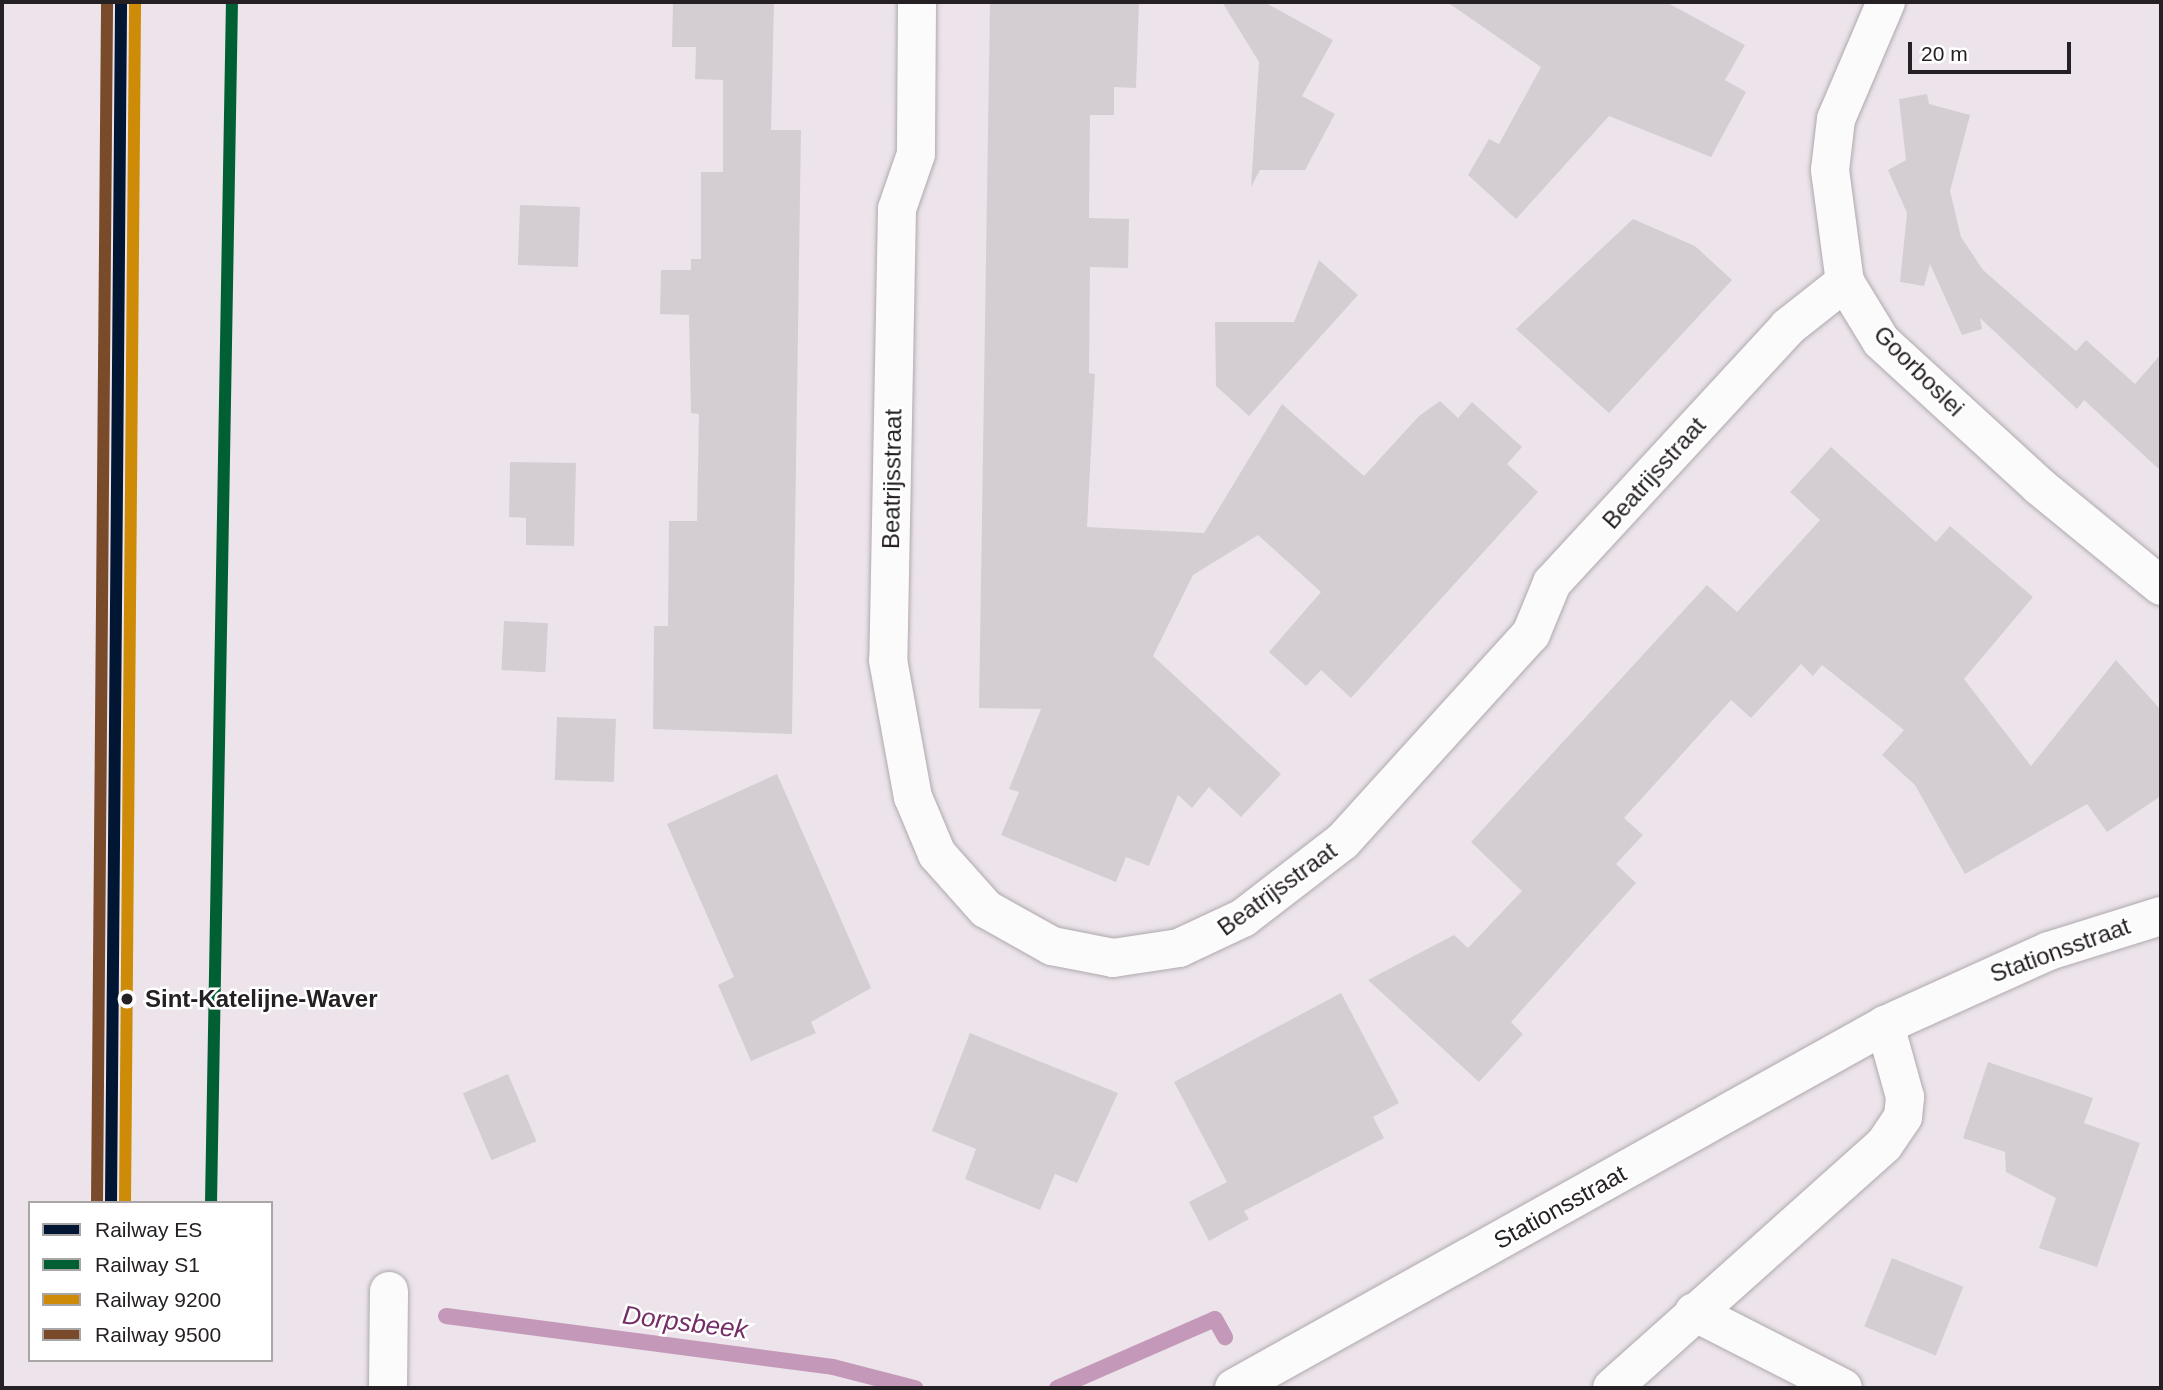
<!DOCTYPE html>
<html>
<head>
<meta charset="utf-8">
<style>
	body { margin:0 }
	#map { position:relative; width:2163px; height:1390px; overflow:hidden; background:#ece4ea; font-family:Helvetica,sans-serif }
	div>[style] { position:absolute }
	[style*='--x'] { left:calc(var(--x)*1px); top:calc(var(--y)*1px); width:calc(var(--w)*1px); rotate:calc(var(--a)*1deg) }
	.stream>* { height:16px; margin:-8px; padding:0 8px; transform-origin:8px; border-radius:8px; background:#c498b9 }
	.building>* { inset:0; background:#d4ced2; transform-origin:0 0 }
	.roads { filter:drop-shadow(0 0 2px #afa9ae) drop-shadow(0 0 2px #afa9ae) }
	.minor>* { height:38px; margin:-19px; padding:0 19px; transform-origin:19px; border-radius:19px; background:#fcfbfc }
	.rail-1>* { height:12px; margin:-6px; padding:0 6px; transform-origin:6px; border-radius:6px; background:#011633 }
	.rail-2>* { height:12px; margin:-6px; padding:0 6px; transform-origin:6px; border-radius:6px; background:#005f33 }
	.rail-3>* { height:12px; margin:-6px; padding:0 6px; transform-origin:6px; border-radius:6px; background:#cd8b07 }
	.rail-4>* { height:12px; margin:-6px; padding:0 6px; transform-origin:6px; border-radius:6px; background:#7a4b2a }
	.dots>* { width:19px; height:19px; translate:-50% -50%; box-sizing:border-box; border:4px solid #fff; border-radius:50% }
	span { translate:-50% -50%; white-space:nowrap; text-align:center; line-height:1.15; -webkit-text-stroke:5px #fff; paint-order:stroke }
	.street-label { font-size:24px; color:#252024 }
	.stop-label { font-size:24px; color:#252024; font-weight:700 }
	.left { translate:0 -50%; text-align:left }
	.water-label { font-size:26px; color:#752d67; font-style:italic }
	.frame { position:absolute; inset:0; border:4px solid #252024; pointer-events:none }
	.legend { position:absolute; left:28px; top:1201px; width:245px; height:161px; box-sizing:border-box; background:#fff; border:2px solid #a8a6a7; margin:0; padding:9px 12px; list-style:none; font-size:21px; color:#252024 }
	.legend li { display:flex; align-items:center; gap:14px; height:35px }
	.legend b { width:35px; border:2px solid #a8a6a7 }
	.scale { position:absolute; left:1908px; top:42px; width:163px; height:32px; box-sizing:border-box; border:4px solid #252024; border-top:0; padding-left:9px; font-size:21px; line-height:24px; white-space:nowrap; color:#252024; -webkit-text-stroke:5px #fff; paint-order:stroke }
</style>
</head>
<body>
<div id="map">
	<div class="stream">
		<i style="--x:446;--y:1316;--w:390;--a:7.5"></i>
		<i style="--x:833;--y:1367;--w:85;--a:14.4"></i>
		<i style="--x:1057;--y:1388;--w:172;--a:-23.6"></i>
		<i style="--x:1215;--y:1319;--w:21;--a:61"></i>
	</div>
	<div class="building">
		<i style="clip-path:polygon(673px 2px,774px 2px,771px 130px,801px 130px,792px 734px,653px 729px,654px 626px,668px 626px,669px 521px,697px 521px,699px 414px,691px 413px,689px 315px,660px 314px,661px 270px,691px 270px,691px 259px,701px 259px,701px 172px,723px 172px,723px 80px,695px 79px,696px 47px,672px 47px)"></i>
		<i style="clip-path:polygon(990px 2px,1139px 2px,1136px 88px,1114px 87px,1114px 115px,1090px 115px,1089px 218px,1129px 219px,1128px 268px,1090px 267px,1089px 373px,1095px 374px,1087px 527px,1204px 533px,1282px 404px,1364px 476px,1419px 416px,1440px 401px,1458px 418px,1472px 402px,1522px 447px,1507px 464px,1538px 492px,1351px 698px,1321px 670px,1306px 686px,1269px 652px,1321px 592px,1258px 535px,1193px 575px,1153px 656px,1281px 774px,1241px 817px,1209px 787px,1192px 808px,1178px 795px,1149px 866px,1126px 857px,1116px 882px,1001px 835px,1019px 792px,1009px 789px,1041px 709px,979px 708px)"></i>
		<i style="clip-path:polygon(1222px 2px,1264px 2px,1333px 40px,1302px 96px,1335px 114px,1305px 170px,1260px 170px,1251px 187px,1259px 62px)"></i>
		<i style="clip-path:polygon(1447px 2px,1666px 2px,1745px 45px,1725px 80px,1746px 92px,1711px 157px,1609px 116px,1516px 219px,1468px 175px,1489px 139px,1499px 144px,1541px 67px)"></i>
		<i style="clip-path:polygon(1927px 94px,1929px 104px,1970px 115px,1950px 191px,1961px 237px,1983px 270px,2076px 351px,2086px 340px,2135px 384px,2161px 354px,2161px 471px,2084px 400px,2077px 409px,1980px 318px,1982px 329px,1962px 335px,1930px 264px,1924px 286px,1900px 282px,1907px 213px,1888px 170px,1906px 160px,1899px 99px)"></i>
		<i style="left:520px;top:205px;width:60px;height:60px;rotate:2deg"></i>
		<i style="clip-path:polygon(1633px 219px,1695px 246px,1732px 280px,1609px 413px,1516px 329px)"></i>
		<i style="clip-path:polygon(1319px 260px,1358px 295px,1249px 416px,1216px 386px,1215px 322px,1294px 322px)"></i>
		<i style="clip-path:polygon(1831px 447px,1936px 542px,1950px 526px,2033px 597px,1964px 679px,2031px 766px,2116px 660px,2161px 710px,2161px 796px,2107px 832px,2087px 804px,1965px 874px,1915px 785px,1882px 755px,1904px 730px,1822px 665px,1813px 676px,1801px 664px,1751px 718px,1731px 700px,1624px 818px,1643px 835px,1616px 864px,1636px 883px,1511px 1022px,1523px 1034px,1479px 1082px,1368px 980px,1454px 935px,1468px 948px,1522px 891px,1471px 842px,1707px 585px,1737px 612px,1820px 520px,1790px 492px)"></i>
		<i style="clip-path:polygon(510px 462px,576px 463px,574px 546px,526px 545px,526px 518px,509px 517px)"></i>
		<i style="left:504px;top:621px;width:44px;height:49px;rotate:3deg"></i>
		<i style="left:557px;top:717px;width:59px;height:63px;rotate:2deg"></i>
		<i style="clip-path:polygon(777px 774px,871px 988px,811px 1022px,816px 1033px,751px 1061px,718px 985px,734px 977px,667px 824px)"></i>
		<i style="clip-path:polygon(1341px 993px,1399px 1103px,1373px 1117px,1384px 1138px,1244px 1211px,1249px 1219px,1209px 1241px,1189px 1202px,1227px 1182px,1174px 1082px)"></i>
		<i style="clip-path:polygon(970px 1033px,1118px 1093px,1077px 1183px,1055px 1174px,1040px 1210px,965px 1179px,976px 1149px,932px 1131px)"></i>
		<i style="clip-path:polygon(1988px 1062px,2093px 1098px,2084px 1123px,2140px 1143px,2097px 1267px,2039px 1248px,2056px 1198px,2006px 1172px,2005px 1152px,1963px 1138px)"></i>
		<i style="left:508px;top:1074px;width:73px;height:49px;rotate:67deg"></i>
		<i style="left:1892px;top:1258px;width:77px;height:74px;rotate:22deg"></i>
	</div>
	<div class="roads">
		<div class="minor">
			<i style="--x:917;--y:2;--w:152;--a:90.4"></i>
			<i style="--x:916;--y:154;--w:58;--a:109.1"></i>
			<i style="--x:897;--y:209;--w:451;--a:91.1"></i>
			<i style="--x:888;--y:660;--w:139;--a:79.7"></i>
			<i style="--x:913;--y:797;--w:62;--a:67.2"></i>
			<i style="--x:937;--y:854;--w:74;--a:48.3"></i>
			<i style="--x:986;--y:909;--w:76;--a:29.3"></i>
			<i style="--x:1052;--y:946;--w:62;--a:11.1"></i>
			<i style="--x:1113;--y:958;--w:67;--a:-8.6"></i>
			<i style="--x:1179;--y:948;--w:71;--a:-25.1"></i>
			<i style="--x:1243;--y:918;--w:126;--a:-37.6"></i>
			<i style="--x:1343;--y:841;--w:280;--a:-47.8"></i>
			<i style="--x:1531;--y:634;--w:55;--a:-67.6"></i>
			<i style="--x:1552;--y:583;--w:348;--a:-47.3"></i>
			<i style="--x:1788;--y:327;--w:73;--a:-38.3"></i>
			<i style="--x:1886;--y:2;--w:127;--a:113.1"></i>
			<i style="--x:1836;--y:119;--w:51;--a:96.7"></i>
			<i style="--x:1830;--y:170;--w:113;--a:82.4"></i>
			<i style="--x:1845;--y:282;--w:69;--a:58.6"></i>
			<i style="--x:1881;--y:341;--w:214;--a:42.5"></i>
			<i style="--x:2039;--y:486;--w:158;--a:39.3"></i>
			<i style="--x:1694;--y:1312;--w:167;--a:27"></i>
			<i style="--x:388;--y:1388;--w:97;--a:-89.4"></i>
			<i style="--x:1234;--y:1388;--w:745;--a:-29.14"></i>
			<i style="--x:1885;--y:1025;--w:180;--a:-24.3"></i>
			<i style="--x:2049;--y:951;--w:117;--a:-17.4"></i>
			<i style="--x:1612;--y:1388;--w:365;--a:-41.8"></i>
			<i style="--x:1884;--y:1145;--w:34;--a:-56"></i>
			<i style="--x:1903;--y:1117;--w:20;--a:-84"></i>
			<i style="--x:1905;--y:1097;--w:75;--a:-105.5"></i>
		</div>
	</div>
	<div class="rail-1">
		<i style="--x:111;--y:1203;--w:1201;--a:-89.52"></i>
	</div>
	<div class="rail-2">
		<i style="--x:211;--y:1203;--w:1201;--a:-89"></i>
	</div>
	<div class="rail-3">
		<i style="--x:125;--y:1203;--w:1201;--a:-89.52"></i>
	</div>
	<div class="rail-4">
		<i style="--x:97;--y:1203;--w:1201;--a:-89.52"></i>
	</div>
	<div class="dots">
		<i style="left:127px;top:999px;background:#252024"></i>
	</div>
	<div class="street-label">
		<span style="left:1919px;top:371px;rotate:45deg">Goorboslei</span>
		<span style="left:1654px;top:473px;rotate:-48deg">Beatrijsstraat</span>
		<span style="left:892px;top:479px;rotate:-89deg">Beatrijsstraat</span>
		<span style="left:1277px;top:889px;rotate:-36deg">Beatrijsstraat</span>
		<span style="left:2060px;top:950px;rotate:-20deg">Stationsstraat</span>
		<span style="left:1560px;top:1207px;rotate:-29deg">Stationsstraat</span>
	</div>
	<div class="stop-label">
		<span class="left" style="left:145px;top:999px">Sint-Katelijne-Waver</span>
	</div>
	<div class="water-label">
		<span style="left:685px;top:1323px;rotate:7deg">Dorpsbeek</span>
	</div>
	<div class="frame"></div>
	<ul class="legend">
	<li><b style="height:9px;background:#011633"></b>Railway ES</li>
	<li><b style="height:9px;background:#005f33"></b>Railway S1</li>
	<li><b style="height:9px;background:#cd8b07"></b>Railway 9200</li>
	<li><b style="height:9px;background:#7a4b2a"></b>Railway 9500</li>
	</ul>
	<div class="scale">20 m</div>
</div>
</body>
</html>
